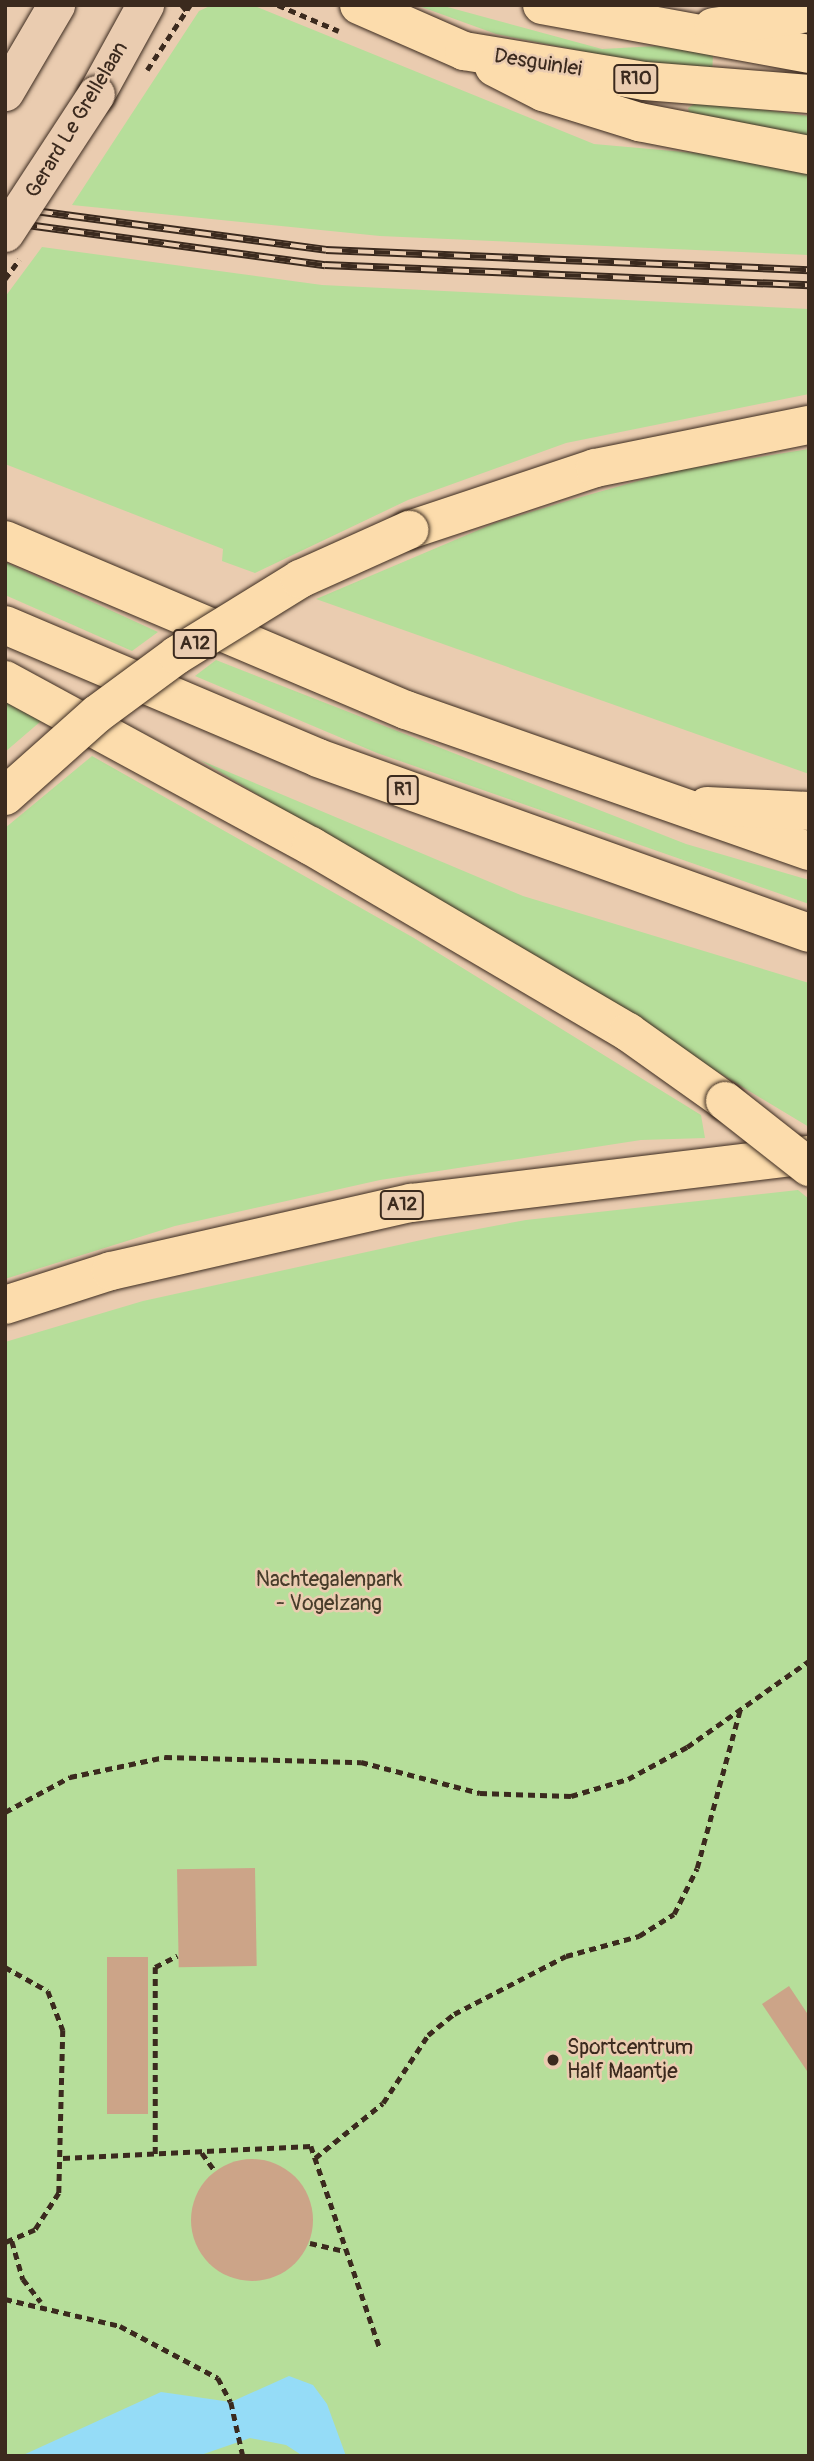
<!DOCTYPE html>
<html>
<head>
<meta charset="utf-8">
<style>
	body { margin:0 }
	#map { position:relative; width:814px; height:2461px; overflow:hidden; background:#eaccb0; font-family:Pangolin,sans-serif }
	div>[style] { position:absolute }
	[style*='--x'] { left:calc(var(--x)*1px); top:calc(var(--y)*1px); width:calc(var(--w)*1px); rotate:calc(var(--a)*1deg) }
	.green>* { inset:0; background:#b6de9a }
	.water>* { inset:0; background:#95dcf7 }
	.building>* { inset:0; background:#cca488; transform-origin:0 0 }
	.round { border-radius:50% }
	.path>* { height:4.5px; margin-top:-2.25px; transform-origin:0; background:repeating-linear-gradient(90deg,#3b2a1e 0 7px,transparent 0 12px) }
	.roads { filter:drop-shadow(0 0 2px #3b2a1e) drop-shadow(0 0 2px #3b2a1e) }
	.secondary>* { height:37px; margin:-18.5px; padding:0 18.5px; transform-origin:18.5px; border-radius:18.5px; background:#eaccb0 }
	.primary>* { height:38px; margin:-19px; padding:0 19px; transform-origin:19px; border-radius:19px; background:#fcdcac }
	.highway>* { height:38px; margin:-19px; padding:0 19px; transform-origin:19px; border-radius:19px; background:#fcdcac }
	.rail>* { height:8px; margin-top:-4px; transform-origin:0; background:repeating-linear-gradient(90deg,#eaccb0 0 16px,#3b2a1e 0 32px); box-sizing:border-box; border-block:2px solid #3b2a1e }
	.path-bridge>* { height:4.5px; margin-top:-2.25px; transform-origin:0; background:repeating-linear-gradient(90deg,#3b2a1e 0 7px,transparent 0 12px) }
	.bridges { filter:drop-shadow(0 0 2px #3b2a1e) drop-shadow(0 0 2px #3b2a1e) }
	.secondary-bridge>* { height:37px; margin:-18.5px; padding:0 18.5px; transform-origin:18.5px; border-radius:18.5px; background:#eaccb0 }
	.highway-bridge>* { height:38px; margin:-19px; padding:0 19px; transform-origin:19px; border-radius:19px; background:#fcdcac }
	.dots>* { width:19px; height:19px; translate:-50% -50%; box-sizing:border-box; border:4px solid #eaccb0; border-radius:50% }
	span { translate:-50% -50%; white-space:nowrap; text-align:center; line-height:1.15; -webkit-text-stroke:5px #eaccb0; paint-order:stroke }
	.shield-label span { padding:2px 5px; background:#eaccb0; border:2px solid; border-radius:5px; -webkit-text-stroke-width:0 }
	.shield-label { font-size:19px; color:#3b2a1e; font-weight:700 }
	.street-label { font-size:21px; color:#3b2a1e }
	.park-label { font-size:21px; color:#473c2a }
	.poi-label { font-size:21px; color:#3b2a1e }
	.left { translate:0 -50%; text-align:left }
	.frame { position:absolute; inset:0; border:7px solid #3b2a1e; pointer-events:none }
</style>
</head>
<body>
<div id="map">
	<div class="green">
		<i style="clip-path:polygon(212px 5px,252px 5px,594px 144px,809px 163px,809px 255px,380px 236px,72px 205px,199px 11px)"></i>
		<i style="clip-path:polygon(416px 5px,440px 5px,602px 49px,657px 46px,713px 53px,712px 77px,496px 34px)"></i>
		<i style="clip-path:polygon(699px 101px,809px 116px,809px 140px,690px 118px,688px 108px)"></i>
		<i style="clip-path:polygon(42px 247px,322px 285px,809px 309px,809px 394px,566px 443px,408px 500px,255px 573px,222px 561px,223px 549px,5px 464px,5px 297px)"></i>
		<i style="clip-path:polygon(809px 449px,809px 774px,316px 599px,495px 523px,567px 501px,673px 471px)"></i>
		<i style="clip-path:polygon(5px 562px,158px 632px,132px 651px,5px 595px)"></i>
		<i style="clip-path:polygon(216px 660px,686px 844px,809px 880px,809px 904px,377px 753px,195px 676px)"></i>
		<i style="clip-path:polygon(5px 702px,41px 721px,5px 752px)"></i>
		<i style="clip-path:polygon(92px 756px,414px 938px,701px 1115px,705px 1138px,641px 1140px,380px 1180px,175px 1226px,5px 1279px,5px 828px)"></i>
		<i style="clip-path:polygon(200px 760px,523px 896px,809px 983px,809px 1127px)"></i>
		<i style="clip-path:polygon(798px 1190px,809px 1199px,809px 2456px,5px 2456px,5px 1342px,143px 1301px,435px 1237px,526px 1220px)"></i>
	</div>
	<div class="water">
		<i style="clip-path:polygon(289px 2376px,313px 2385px,327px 2404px,346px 2456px,303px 2456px,286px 2445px,250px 2438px,198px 2456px,21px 2456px,161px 2392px,231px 2402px)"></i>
	</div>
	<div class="building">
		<i style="left:255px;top:1868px;width:98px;height:78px;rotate:89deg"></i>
		<i style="left:148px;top:1957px;width:157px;height:41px;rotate:90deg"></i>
		<i style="clip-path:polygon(789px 1986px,809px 2016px,809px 2074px,762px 2004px)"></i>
		<i class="round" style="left:191px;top:2159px;width:122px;height:122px"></i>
	</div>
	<div class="path">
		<i style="--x:182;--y:5;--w:8;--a:50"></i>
		<i style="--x:278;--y:5;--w:66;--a:23.1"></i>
		<i style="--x:147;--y:70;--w:78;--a:-56.5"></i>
		<i style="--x:5;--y:1812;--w:74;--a:-28.3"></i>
		<i style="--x:70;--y:1777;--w:97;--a:-11.9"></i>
		<i style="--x:165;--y:1757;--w:196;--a:1.5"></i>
		<i style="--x:361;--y:1762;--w:123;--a:14.6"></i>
		<i style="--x:480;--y:1793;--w:91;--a:1.9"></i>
		<i style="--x:571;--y:1796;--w:59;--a:-16.6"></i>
		<i style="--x:628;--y:1779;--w:67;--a:-28.5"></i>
		<i style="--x:687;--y:1747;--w:149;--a:-35.2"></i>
		<i style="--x:5;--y:1967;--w:49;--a:29.2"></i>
		<i style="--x:48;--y:1991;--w:42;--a:69"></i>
		<i style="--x:63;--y:2030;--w:163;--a:91.4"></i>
		<i style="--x:59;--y:2193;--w:44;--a:123"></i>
		<i style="--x:35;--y:2230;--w:33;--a:157"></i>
		<i style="--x:202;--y:2153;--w:22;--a:54"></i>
		<i style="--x:155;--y:2154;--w:187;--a:-90"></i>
		<i style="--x:155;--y:1967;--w:25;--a:-27"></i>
		<i style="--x:63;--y:2158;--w:248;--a:-2.8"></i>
		<i style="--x:311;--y:2146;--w:214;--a:71.2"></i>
		<i style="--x:315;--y:2158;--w:87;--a:-39"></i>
		<i style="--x:383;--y:2103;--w:82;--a:-56.5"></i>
		<i style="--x:428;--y:2035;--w:33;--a:-39"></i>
		<i style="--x:454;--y:2014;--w:126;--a:-27.4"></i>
		<i style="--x:566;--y:1956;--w:76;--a:-15.3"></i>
		<i style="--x:639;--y:1936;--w:41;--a:-32.2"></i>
		<i style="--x:674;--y:1914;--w:51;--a:-63.4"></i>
		<i style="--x:697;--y:1868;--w:164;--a:-74.8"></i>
		<i style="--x:12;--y:2241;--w:40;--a:74"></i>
		<i style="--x:23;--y:2279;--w:29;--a:52"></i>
		<i style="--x:310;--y:2243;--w:37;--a:13"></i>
		<i style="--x:5;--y:2299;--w:118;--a:13.2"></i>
		<i style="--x:120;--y:2326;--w:111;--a:28"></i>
		<i style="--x:218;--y:2378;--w:27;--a:62"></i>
		<i style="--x:231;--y:2402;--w:55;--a:77.5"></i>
	</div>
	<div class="roads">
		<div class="secondary">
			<i style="--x:5;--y:92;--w:101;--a:-59.6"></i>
			<i style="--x:96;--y:94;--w:102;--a:-61.2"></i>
		</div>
		<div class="primary">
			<i style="--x:359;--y:5;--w:115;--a:23.7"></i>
			<i style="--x:464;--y:51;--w:183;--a:9.4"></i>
			<i style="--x:645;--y:81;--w:165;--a:4.5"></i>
			<i style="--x:542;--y:5;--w:271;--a:10.4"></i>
			<i style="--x:713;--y:27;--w:97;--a:-8.3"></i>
			<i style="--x:494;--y:67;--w:55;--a:27"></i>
			<i style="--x:543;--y:92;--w:101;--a:17.4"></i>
			<i style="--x:639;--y:122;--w:173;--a:11"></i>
		</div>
		<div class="highway">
			<i style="--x:409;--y:530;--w:196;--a:-18.4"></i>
			<i style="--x:595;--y:468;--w:218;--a:-11.4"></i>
			<i style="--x:5;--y:540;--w:436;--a:23"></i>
			<i style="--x:406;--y:710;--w:427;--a:19.3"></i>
			<i style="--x:5;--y:625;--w:340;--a:23"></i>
			<i style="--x:318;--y:758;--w:521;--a:19.62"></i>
			<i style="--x:5;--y:680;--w:348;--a:28.5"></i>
			<i style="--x:311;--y:846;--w:368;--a:30.4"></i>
			<i style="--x:628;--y:1032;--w:119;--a:35.4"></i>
			<i style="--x:707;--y:806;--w:102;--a:2.8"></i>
			<i style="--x:5;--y:1305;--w:111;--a:-17.8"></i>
			<i style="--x:111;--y:1271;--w:308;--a:-12.8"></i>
			<i style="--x:411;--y:1203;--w:401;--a:-6.9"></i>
		</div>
	</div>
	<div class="rail">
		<i style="--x:5;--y:207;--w:324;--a:7.6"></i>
		<i style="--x:326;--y:250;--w:483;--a:2.4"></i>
		<i style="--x:5;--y:222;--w:323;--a:7.7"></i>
		<i style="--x:325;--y:265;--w:484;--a:2.4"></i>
	</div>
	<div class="path-bridge">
		<i style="--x:5;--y:279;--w:24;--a:-54"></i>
	</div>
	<div class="bridges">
		<div class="secondary-bridge">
			<i style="--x:5;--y:233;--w:166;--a:-56.8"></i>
		</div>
		<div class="highway-bridge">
			<i style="--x:5;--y:796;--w:123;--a:-41.7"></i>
			<i style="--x:97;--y:714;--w:99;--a:-36.4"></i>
			<i style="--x:177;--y:655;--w:145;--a:-31.7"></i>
			<i style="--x:300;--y:579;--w:120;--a:-24.2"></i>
			<i style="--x:725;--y:1101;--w:107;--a:38.2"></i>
		</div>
	</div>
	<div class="dots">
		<i style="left:553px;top:2060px;background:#3b2a1e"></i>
	</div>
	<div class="shield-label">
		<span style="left:636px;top:79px">R10</span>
		<span style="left:195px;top:644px">A12</span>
		<span style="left:403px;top:790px">R1</span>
		<span style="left:402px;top:1205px">A12</span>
	</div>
	<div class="street-label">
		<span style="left:538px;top:63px;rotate:9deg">Desguinlei</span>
		<span style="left:77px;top:120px;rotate:-59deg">Gerard Le Grellelaan</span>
	</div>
	<div class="park-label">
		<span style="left:329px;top:1592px">Nachtegalenpark<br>- Vogelzang</span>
	</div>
	<div class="poi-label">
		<span class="left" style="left:567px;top:2060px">Sportcentrum<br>Half Maantje</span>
	</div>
	<div class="frame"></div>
</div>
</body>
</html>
